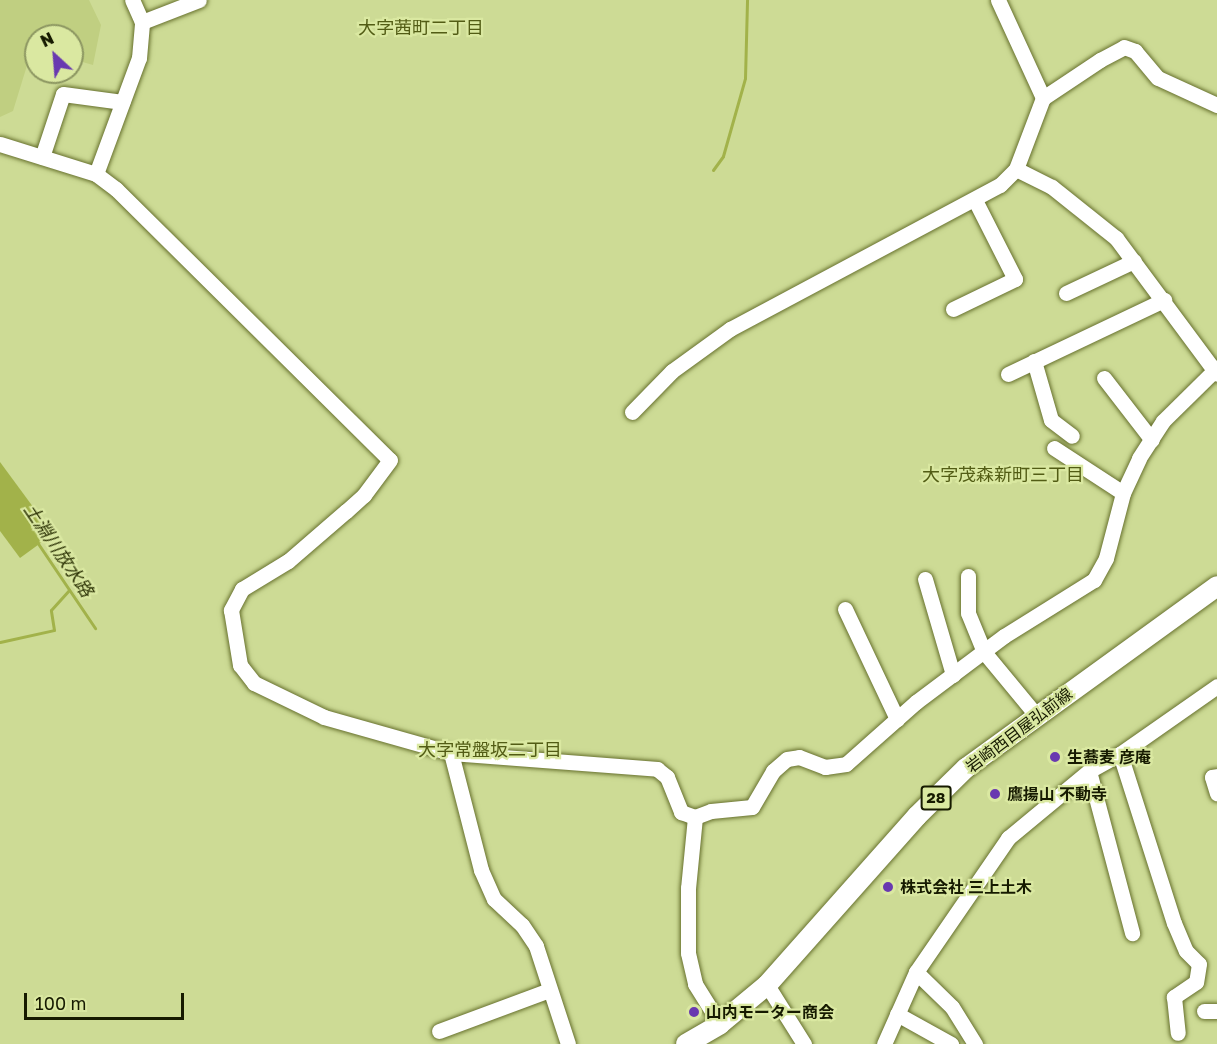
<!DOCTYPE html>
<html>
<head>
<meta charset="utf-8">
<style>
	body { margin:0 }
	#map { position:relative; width:1217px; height:1044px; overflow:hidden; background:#cddb95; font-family:"Golos Text","Noto Sans JP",sans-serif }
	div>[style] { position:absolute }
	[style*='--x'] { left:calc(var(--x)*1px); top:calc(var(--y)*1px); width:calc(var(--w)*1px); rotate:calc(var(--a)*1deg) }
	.built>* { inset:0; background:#c0cf81 }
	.water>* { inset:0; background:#a2b24a }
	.stream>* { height:3px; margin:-1.5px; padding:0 1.5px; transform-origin:1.5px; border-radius:1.5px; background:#a2b24a }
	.roads { filter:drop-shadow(0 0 2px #67712e) drop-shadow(0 0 2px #67712e) }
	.minor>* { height:15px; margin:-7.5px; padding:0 7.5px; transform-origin:7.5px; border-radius:7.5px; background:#fff }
	.major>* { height:20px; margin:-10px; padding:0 10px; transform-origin:10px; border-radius:10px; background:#fff }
	.dots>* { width:16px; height:16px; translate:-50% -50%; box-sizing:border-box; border:3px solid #dae8a1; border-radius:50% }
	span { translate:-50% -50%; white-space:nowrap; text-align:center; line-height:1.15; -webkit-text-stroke:4.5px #dae8a1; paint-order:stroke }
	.shield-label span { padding:2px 4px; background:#dae8a1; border:2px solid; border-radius:4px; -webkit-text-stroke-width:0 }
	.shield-label { font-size:15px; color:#161a00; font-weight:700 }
	.street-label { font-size:16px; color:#161a00 }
	.poi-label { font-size:16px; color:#161a00; font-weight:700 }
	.left { translate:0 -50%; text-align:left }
	.neighbourhood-label { font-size:18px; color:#525c15 }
	.water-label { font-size:18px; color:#2c3205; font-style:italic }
	.north { position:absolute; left:24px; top:24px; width:60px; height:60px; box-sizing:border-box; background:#dae8a1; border:2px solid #8c9661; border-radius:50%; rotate:334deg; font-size:16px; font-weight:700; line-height:24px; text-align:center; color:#161a00 }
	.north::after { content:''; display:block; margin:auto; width:21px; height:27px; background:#6939b0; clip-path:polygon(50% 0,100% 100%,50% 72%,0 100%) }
	.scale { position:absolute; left:24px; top:993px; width:160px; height:27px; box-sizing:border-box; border:3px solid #161a00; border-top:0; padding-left:8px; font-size:18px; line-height:21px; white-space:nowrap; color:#161a00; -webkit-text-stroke:4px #dae8a1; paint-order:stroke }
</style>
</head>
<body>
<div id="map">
	<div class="built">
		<i style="clip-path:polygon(0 0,89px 0,101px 25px,93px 65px,72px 59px,72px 36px,36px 36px,36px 58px,29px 59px,13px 111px,0 117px)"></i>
	</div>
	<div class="water">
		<i style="clip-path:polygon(0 462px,53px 534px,20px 558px,0 531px)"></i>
	</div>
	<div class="stream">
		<i style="--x:713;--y:170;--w:17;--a:-54"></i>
		<i style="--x:723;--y:156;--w:81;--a:-74.2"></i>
		<i style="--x:745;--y:78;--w:78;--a:-88.5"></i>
		<i style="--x:37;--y:542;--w:104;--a:56"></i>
		<i style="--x:0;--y:642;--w:55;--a:-12.5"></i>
		<i style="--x:54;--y:630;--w:20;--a:-99"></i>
		<i style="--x:51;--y:610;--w:27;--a:-48"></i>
	</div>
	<div class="roads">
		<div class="minor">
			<i style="--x:998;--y:0;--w:108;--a:65.3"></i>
			<i style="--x:142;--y:22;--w:61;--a:-21.1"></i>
			<i style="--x:0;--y:144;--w:101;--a:17.4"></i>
			<i style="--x:96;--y:174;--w:25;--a:37"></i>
			<i style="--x:116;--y:189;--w:385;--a:44.7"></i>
			<i style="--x:390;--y:460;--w:44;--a:126.6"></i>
			<i style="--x:364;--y:495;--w:24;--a:138"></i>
			<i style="--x:346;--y:511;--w:77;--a:139.2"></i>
			<i style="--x:288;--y:561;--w:54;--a:148.7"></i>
			<i style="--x:242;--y:589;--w:24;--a:118"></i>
			<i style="--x:231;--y:610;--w:56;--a:80.7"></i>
			<i style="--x:240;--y:665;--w:23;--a:52"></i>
			<i style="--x:254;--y:683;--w:78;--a:25.9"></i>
			<i style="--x:324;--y:717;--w:132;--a:15.8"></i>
			<i style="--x:451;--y:753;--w:121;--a:75.6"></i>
			<i style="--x:481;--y:870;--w:32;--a:66"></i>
			<i style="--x:494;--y:899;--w:38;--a:43"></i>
			<i style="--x:522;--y:925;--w:25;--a:56"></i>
			<i style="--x:536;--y:946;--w:103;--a:71.9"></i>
			<i style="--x:42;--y:157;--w:66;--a:-71.6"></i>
			<i style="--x:63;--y:94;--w:60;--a:7.7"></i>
			<i style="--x:1016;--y:169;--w:40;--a:26.6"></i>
			<i style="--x:1052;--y:187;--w:82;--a:38.6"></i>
			<i style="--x:1116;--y:238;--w:169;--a:53.4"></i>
			<i style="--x:96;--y:174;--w:124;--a:-69.7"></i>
			<i style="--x:139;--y:58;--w:36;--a:-85"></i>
			<i style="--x:142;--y:22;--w:24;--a:-114"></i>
			<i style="--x:1066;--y:293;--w:75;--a:-25.2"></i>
			<i style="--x:953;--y:309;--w:69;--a:-25.8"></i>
			<i style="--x:1015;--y:279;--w:89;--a:-116.9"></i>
			<i style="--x:1034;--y:361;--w:61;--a:73.9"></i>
			<i style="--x:1051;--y:420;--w:26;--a:37"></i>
			<i style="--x:1008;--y:374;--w:173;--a:-25.4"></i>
			<i style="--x:1104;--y:378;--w:78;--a:52.3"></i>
			<i style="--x:632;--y:412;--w:57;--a:-45.7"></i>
			<i style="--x:672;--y:371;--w:72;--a:-35.9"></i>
			<i style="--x:730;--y:329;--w:306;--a:-28.1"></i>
			<i style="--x:1000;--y:185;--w:23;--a:-45"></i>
			<i style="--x:1016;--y:169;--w:76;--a:-69.2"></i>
			<i style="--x:1043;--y:98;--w:69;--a:-33.7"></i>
			<i style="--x:1100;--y:60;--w:27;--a:-28"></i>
			<i style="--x:1124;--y:47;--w:12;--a:20"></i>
			<i style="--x:1135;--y:51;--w:35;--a:50"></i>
			<i style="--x:1158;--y:78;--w:65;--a:24.6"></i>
			<i style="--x:1054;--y:448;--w:82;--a:33.1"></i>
			<i style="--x:968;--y:576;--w:37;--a:90"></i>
			<i style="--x:968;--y:613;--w:42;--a:67.7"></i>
			<i style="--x:984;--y:652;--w:83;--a:50.4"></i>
			<i style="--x:925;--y:579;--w:100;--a:73.7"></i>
			<i style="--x:845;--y:609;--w:122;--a:64.7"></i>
			<i style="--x:451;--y:753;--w:207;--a:4.4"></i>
			<i style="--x:657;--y:769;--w:13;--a:39"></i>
			<i style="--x:667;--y:777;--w:38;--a:68"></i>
			<i style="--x:681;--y:812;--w:15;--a:20"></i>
			<i style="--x:695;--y:817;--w:17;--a:-21"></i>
			<i style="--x:711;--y:811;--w:41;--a:-5.6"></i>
			<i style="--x:752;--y:807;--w:42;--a:-59.7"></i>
			<i style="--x:773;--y:771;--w:18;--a:-41"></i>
			<i style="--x:787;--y:759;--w:12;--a:-9"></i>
			<i style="--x:799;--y:757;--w:28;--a:21"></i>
			<i style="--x:825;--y:767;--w:21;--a:-8"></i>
			<i style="--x:846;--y:764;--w:94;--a:-41.5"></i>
			<i style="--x:916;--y:702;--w:110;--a:-36.9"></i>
			<i style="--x:1004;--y:636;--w:106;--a:-31.9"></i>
			<i style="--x:1094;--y:580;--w:25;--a:-61"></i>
			<i style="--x:1106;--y:558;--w:67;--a:-75.3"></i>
			<i style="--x:1123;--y:493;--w:38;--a:-65"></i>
			<i style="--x:1139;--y:458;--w:44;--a:-57"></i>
			<i style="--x:1163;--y:421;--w:76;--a:-44.5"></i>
			<i style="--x:1120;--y:754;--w:177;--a:72.3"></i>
			<i style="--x:1174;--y:923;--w:30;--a:67"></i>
			<i style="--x:1186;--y:951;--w:18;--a:45"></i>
			<i style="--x:1199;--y:964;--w:18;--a:99"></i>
			<i style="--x:1196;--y:982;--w:27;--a:146"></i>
			<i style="--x:1174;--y:997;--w:36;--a:84"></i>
			<i style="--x:1089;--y:771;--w:168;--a:75.1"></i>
			<i style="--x:1217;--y:776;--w:5;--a:169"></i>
			<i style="--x:1212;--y:777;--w:17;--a:73"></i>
			<i style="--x:695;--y:817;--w:71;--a:95.6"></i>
			<i style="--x:688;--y:888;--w:65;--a:90"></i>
			<i style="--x:688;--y:953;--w:32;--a:77"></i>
			<i style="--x:695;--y:984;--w:47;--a:58"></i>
			<i style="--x:916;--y:972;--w:50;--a:44.2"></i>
			<i style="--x:952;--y:1007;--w:44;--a:58.1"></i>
			<i style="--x:767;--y:985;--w:70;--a:57.9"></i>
			<i style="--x:1204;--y:1011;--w:13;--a:0"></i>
			<i style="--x:897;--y:1014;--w:62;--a:29.1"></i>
			<i style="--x:439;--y:1031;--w:117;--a:-20.4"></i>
			<i style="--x:884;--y:1044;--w:79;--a:-66"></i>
			<i style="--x:916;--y:972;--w:163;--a:-55.5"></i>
			<i style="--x:1008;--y:838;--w:105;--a:-39.6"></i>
			<i style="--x:1089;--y:771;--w:35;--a:-29"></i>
			<i style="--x:1120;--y:754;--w:118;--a:-35"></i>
		</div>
		<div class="major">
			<i style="--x:686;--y:1044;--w:39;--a:-30"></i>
			<i style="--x:720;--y:1024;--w:61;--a:-39.7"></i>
			<i style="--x:767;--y:985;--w:226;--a:-48.4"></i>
			<i style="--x:917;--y:816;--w:69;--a:-44.4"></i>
			<i style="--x:966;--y:768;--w:310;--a:-35.9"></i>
		</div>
	</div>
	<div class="dots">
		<i style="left:1055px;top:757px;background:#6939b0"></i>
		<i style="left:995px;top:794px;background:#6939b0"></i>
		<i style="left:888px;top:887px;background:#6939b0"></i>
		<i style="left:694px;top:1012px;background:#6939b0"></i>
	</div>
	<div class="shield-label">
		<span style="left:936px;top:798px">28</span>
	</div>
	<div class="street-label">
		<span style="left:1019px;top:730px;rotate:-37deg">岩崎西目屋弘前線</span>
	</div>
	<div class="poi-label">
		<span class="left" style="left:1067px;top:757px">生蕎麦 彦庵</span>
		<span class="left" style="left:1007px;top:794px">鷹揚山 不動寺</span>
		<span class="left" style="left:900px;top:887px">株式会社 三上土木</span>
		<span class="left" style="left:706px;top:1012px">山内モーター商会</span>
	</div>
	<div class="neighbourhood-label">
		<span style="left:421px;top:27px">大字茜町二丁目</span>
		<span style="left:1003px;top:474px">大字茂森新町三丁目</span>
		<span style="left:490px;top:749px">大字常盤坂二丁目</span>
	</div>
	<div class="water-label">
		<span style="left:59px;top:550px;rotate:56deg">土淵川放水路</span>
	</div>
	<div class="north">N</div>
	<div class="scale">100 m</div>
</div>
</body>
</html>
